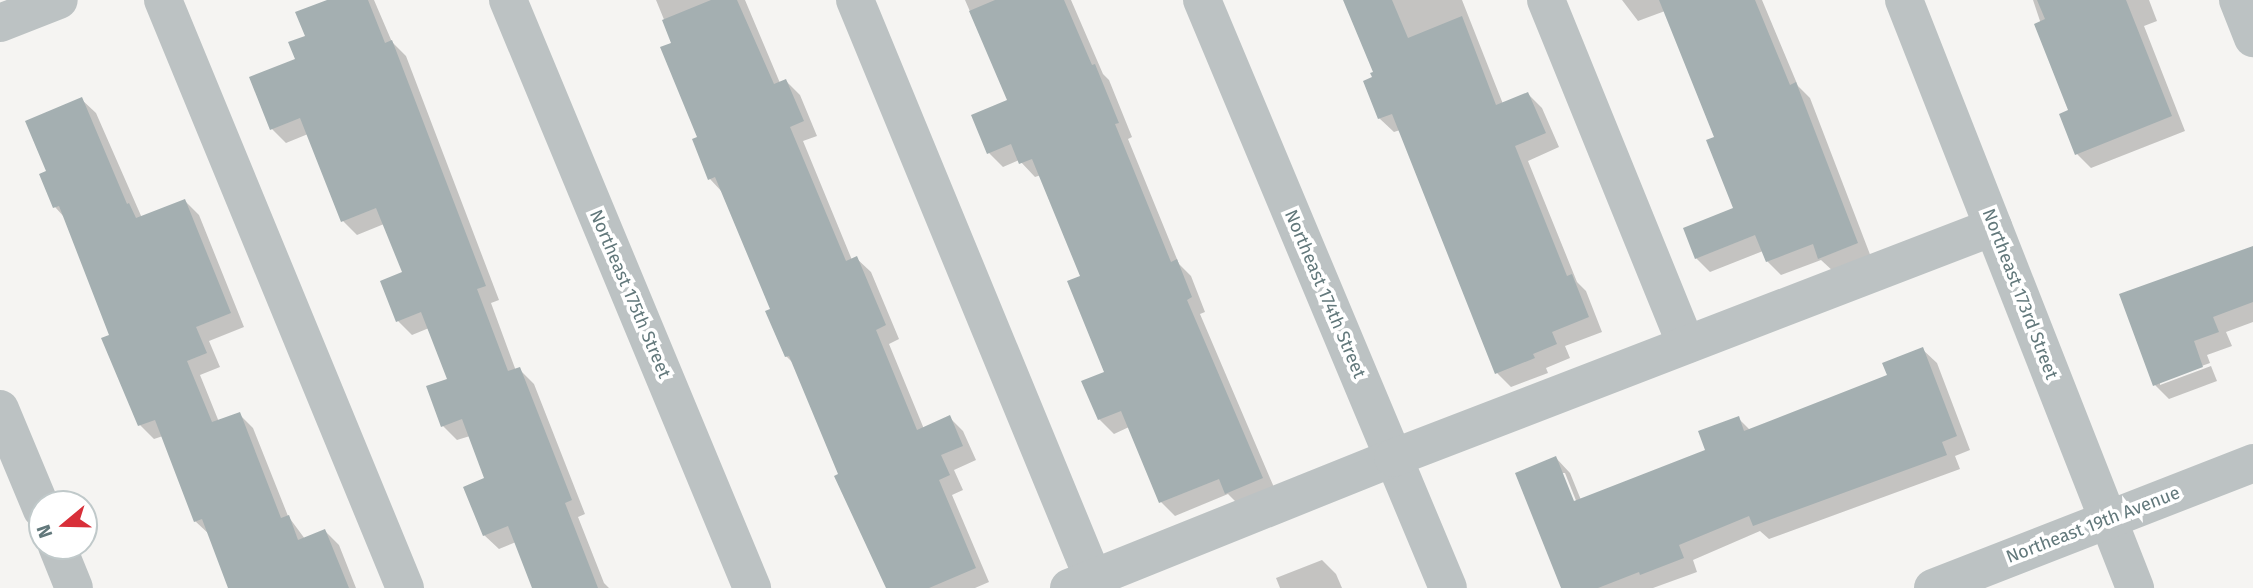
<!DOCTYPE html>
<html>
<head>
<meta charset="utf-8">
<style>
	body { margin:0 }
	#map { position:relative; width:2253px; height:588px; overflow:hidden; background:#f5f4f2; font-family:"Fira Sans",sans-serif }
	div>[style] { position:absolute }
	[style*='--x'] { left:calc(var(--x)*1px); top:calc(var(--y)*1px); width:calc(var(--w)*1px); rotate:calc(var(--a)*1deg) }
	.shadow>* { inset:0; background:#0003 }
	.building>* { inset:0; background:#a4afb1 }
	.minor>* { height:38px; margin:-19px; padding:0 19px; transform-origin:19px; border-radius:19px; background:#bcc2c3 }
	span { translate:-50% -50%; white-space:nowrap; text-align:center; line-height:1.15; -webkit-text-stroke:7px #fff; paint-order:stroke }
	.street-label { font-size:18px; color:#62787b }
	.north { position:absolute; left:28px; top:490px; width:70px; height:70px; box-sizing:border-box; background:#fff; border:2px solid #c0c9ca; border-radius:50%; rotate:251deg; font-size:19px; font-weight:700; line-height:28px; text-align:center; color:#62787b }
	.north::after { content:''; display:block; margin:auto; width:24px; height:32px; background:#d82f39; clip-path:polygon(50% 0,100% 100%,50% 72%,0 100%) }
</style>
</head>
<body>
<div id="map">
	<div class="shadow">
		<i style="clip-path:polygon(332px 0,374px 0,392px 42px,406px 56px,499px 300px,491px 303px,516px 371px,519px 369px,534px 384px,585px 514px,578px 517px,604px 583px,609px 588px,534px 588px,516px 542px,499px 549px,484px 535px,487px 479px,470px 436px,457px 440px,443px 426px,449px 380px,429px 328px,412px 335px,398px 321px,404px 273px,384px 224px,357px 235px,343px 221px,308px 134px,286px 143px,272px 129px,307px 37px)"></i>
		<i style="clip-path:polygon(656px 0,745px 0,780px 83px,786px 81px,800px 95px,817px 136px,803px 141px,852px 260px,856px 258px,871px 272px,899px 339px,889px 344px,924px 429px,949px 417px,963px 431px,976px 460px,954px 470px,963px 490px,952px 495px,989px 582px,975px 588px,888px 588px,836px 477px,840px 475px,794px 364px,786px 356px,772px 310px,723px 193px,710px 179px,674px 44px)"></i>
		<i style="clip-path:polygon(965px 0,1071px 0,1103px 74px,1109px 80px,1132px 137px,1128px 139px,1179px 264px,1191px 276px,1205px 312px,1200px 314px,1276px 492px,1241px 507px,1228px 494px,1175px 516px,1161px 502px,1129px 427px,1114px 434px,1099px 419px,1106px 373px,1083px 277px,1041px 175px,1035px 177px,1019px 160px,1003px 167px,989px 153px,1009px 101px)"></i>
		<i style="clip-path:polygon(1345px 0,1462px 0,1503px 104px,1528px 94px,1542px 108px,1559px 147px,1528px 161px,1577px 282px,1586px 291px,1602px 332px,1565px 346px,1570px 358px,1546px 368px,1548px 373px,1511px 387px,1497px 373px,1400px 130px,1394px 132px,1379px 118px,1375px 73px)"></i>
		<i style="clip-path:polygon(1622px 0,1762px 0,1798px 86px,1810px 98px,1871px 257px,1834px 272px,1821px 260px,1781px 275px,1767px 261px,1763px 251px,1710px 272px,1696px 258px,1735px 209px,1716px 138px,1665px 11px,1638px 21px)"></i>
		<i style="clip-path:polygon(2033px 0,2149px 0,2157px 21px,2144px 26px,2185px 131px,2091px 168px,2077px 154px,2070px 111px)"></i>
		<i style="clip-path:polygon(81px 99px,96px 113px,142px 218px,185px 201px,199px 215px,244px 327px,209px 341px,220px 367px,200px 375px,219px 422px,239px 414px,253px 428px,288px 516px,305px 539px,325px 531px,339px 545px,356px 588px,230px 588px,210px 535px,195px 521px,163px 436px,154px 439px,140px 425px,112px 336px,65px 218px,55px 207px,49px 172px)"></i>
		<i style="clip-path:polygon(2253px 247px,2253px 322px,2226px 332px,2232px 346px,2207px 355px,2210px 363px,2160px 381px,2160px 385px,2211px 366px,2217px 381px,2169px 399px,2155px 385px)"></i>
		<i style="clip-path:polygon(evenodd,1922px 349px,1937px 363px,1970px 450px,1955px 456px,1960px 469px,1769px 539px,1760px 531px,1693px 560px,1697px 572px,1653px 588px,1563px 588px,1556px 458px,1570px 473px,1581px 500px,1707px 451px,1738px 418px,1751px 431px,1889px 376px,1922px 349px,1561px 473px,1565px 473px,1579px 508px,1576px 510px,1561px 473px)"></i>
		<i style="clip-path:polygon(1322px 560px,1336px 574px,1342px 588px,1280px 588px,1276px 578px)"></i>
	</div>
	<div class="building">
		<i style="clip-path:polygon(327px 0,368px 0,385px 43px,392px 40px,486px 286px,477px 289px,508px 371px,520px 367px,572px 500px,565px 503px,598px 588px,532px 588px,508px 526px,483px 536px,463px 487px,484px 478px,462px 419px,441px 427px,426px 386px,447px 379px,421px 312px,396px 322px,380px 281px,402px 272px,376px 208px,341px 222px,300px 118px,270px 130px,249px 77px,295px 59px,288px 42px,305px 36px,295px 12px)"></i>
		<i style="clip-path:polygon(711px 0,737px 0,774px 84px,786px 79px,804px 121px,790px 127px,846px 261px,857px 256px,886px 325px,876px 330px,917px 430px,950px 415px,963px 446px,941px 455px,950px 475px,939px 480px,976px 568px,929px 588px,886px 588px,834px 476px,838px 474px,789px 356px,785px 357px,765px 311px,770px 309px,715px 177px,708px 180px,692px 139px,697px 137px,660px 47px,671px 43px,662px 20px)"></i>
		<i style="clip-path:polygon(995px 0,1064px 0,1092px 65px,1095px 64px,1119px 123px,1115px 124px,1171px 262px,1177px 259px,1192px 297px,1187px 300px,1263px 478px,1225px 494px,1219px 479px,1159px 503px,1121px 411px,1098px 420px,1081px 381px,1104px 372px,1067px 281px,1080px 276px,1032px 159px,1019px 164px,1011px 144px,987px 154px,971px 115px,1007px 100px,969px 11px)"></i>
		<i style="clip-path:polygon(1343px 0,1392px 0,1408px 38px,1462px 16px,1496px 105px,1528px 92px,1546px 133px,1515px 146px,1567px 276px,1572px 274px,1589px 317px,1552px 332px,1557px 344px,1533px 354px,1535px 358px,1495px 374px,1392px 114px,1378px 119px,1363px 81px,1372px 77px,1370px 73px,1373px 72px)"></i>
		<i style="clip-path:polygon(1659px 0,1755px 0,1790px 85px,1796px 82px,1858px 243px,1818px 259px,1813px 244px,1766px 262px,1755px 235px,1695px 259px,1683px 228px,1733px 208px,1706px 140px,1714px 137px)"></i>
		<i style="clip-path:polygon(2037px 0,2126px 0,2172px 116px,2075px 155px,2059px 114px,2068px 110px,2034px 24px,2045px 19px)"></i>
		<i style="clip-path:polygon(82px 97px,127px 204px,129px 203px,136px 218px,185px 199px,231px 313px,196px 327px,207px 353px,187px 361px,212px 422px,240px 412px,281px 518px,289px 515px,298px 540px,325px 529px,349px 588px,228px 588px,202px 519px,194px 522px,155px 420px,138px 426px,101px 338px,109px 335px,59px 206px,53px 208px,39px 174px,46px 171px,25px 121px)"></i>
		<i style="clip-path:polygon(2253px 246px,2253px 302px,2213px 317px,2219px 332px,2194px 341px,2203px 367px,2153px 386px,2119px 294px)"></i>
		<i style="clip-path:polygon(1923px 347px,1957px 436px,1942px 442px,1947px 455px,1753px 526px,1749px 516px,1679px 545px,1684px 558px,1640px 575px,1639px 572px,1598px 588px,1561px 588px,1515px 473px,1556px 456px,1574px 501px,1705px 450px,1698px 431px,1739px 416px,1744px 431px,1887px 375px,1882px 363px)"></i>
	</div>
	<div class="minor">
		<i style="--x:163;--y:0;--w:636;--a:67.63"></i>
		<i style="--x:508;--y:0;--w:637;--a:67.46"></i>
		<i style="--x:855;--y:0;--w:625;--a:67.62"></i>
		<i style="--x:1202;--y:0;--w:637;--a:67.3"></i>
		<i style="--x:1546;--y:0;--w:372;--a:67.9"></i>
		<i style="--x:1904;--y:0;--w:632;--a:68.55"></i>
		<i style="--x:2238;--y:0;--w:41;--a:68.5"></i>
		<i style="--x:0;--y:23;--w:63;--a:-21.3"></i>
		<i style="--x:0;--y:409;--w:109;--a:67.4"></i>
		<i style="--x:57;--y:546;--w:45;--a:68"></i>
		<i style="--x:1069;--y:588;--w:349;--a:-21.9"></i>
		<i style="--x:1393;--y:458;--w:643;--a:-21.06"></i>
		<i style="--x:1933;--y:588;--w:344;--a:-21.3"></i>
	</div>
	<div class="street-label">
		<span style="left:630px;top:294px;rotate:67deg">Northeast 175th Street</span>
		<span style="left:1325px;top:294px;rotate:67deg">Northeast 174th Street</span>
		<span style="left:2020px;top:294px;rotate:69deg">Northeast 173rd Street</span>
		<span style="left:2093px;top:525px;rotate:-21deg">Northeast 19th Avenue</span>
	</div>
	<div class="north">N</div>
</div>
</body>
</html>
